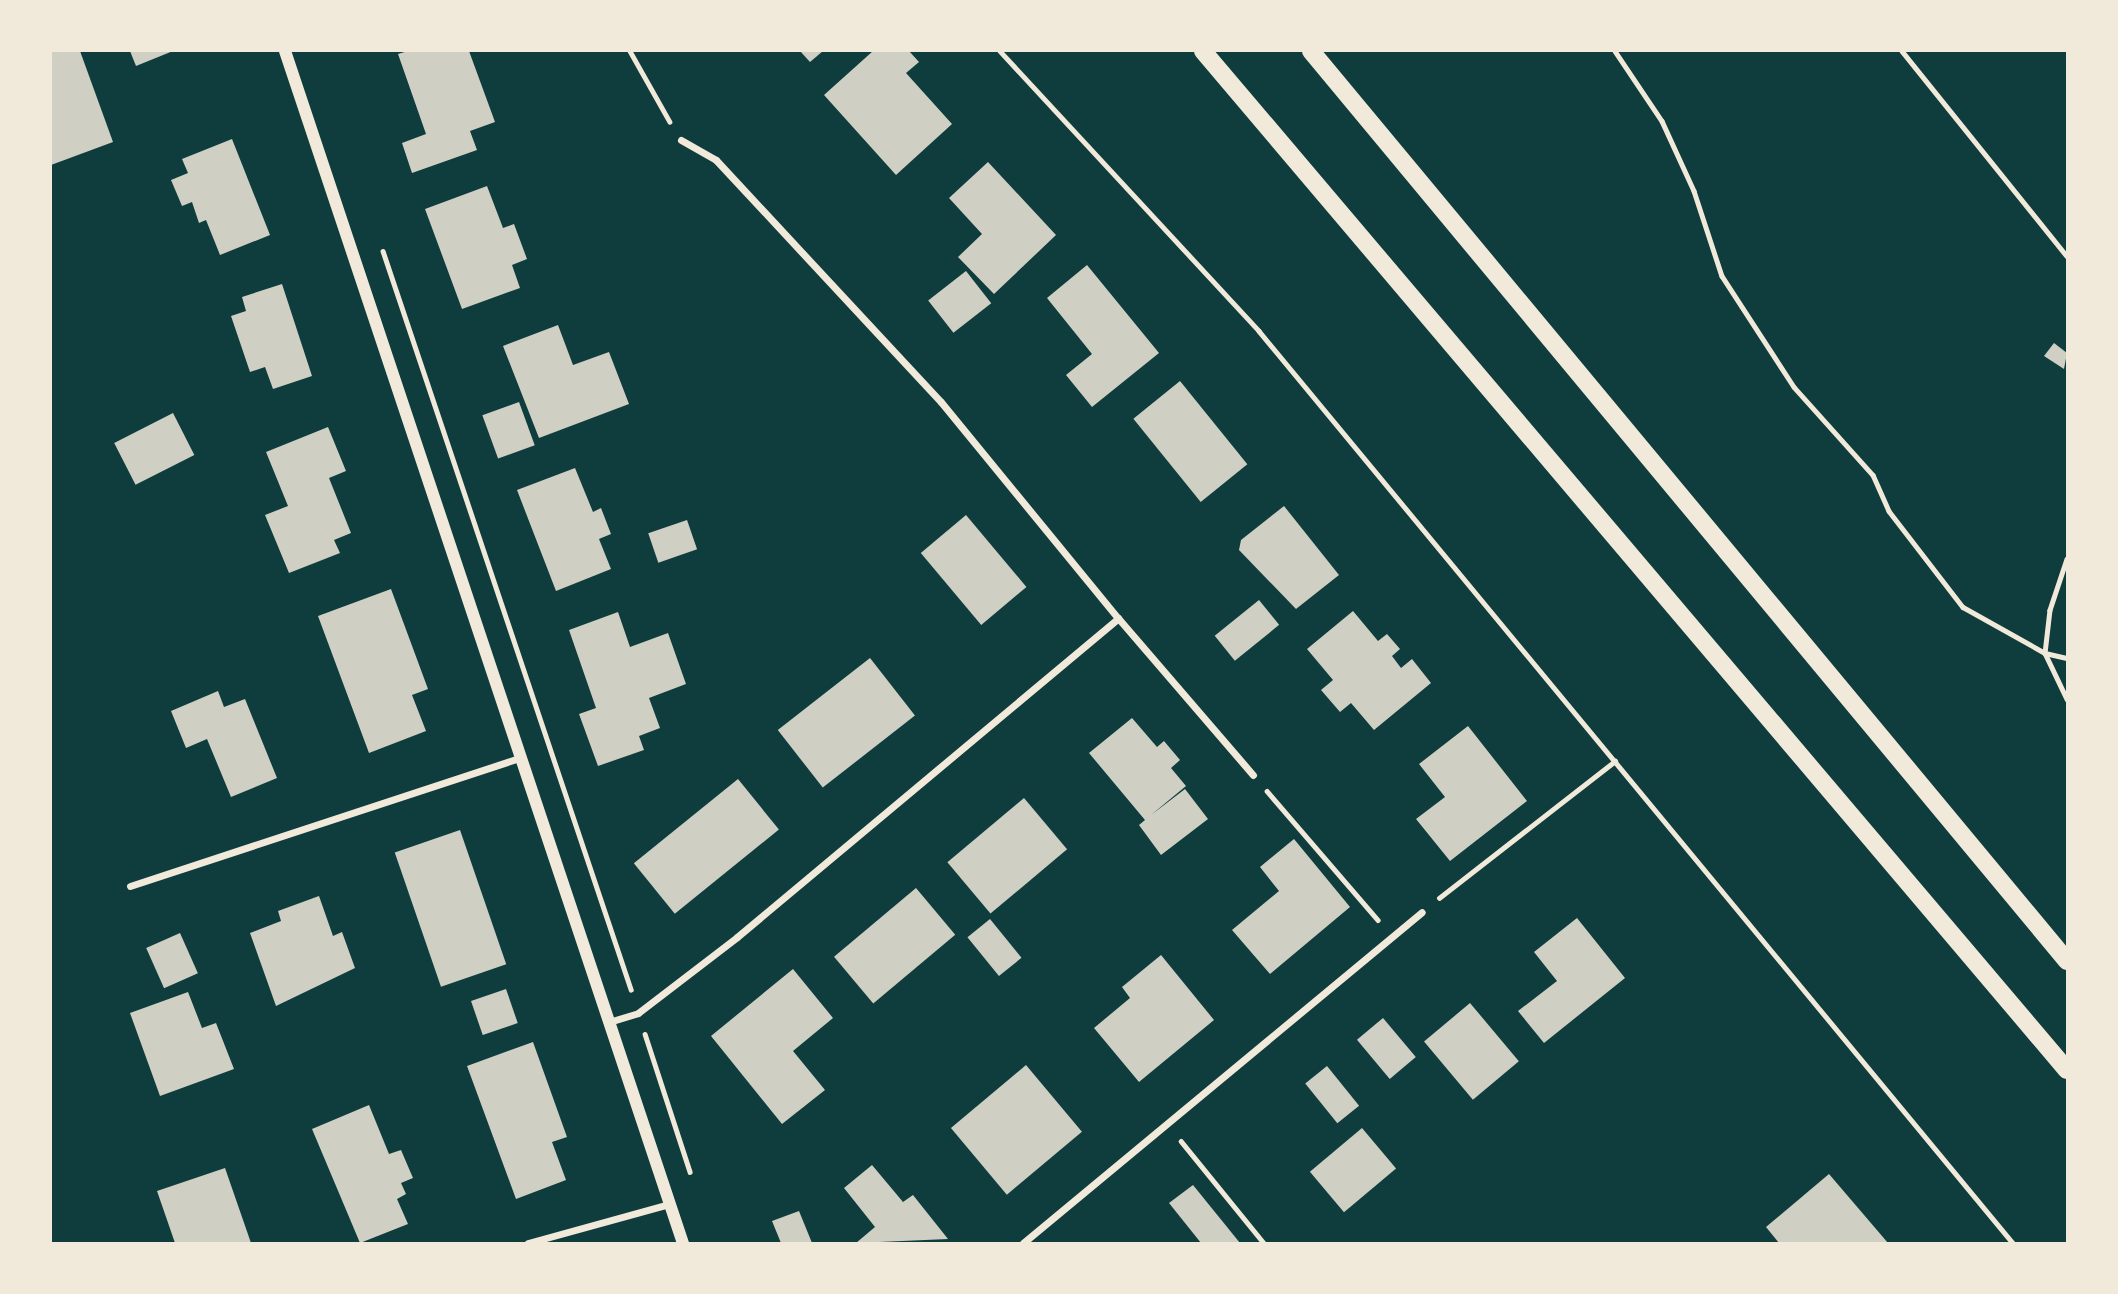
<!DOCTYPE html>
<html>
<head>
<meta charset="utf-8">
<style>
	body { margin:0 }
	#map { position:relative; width:2118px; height:1294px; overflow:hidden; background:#0f3d3e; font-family:"Open Sans",sans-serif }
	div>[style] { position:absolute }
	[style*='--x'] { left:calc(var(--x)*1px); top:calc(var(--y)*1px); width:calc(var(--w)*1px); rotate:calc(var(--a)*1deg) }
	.building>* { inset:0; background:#cfcfc3; transform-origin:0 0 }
	.path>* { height:4.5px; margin:-2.25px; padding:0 2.25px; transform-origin:2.25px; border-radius:2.25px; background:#f1e9da }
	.minor>* { height:7px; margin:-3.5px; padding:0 3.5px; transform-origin:3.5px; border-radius:3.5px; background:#f1e9da }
	.tertiary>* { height:12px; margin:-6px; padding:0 6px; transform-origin:6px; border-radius:6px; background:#f1e9da }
	.primary>* { height:18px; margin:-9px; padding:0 9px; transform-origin:9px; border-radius:9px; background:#f1e9da }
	span { translate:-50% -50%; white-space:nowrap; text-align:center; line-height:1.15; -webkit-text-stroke:6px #f1e9da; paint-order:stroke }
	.frame { position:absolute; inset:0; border:52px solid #f1e9da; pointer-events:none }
</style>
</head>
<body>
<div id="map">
	<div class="building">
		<i style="clip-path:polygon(51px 51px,80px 51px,113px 142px,51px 165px)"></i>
		<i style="clip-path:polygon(130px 51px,173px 51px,136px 66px)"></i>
		<i style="clip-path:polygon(408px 51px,469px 51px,495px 122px,470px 131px,477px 150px,412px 173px,402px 143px,426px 134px,398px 54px)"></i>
		<i style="clip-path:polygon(800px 51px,823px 51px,810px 62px)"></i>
		<i style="clip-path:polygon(873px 51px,909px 51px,919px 62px,906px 73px,952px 124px,896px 175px,824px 95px)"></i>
		<i style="clip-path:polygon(232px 139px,270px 235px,220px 255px,206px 220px,199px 223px,192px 202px,182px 206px,171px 180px,188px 173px,182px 159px)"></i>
		<i style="clip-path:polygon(988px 162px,1056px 235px,994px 294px,958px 257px,982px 234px,949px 198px)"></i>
		<i style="clip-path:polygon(487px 186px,503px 228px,514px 224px,527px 259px,512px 265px,520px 288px,462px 309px,425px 209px)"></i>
		<i style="clip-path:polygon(1087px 265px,1159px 353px,1092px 407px,1066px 375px,1092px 354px,1047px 298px)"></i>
		<i style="left:966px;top:271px;width:41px;height:48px;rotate:52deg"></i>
		<i style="clip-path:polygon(282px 284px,312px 376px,273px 389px,265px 367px,250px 372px,231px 316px,246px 311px,242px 297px)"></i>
		<i style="clip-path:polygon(558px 325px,573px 365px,609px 352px,629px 404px,539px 438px,503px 346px)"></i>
		<i style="clip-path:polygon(2054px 343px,2067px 353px,2064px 369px,2044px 356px)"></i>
		<i style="left:1180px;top:381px;width:107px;height:60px;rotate:51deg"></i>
		<i style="left:519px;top:402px;width:46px;height:39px;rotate:70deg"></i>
		<i style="left:173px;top:413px;width:47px;height:66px;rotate:63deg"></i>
		<i style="clip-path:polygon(328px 427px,346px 471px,329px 478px,351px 533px,334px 540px,340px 553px,289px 573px,265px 515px,288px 506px,266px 452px)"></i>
		<i style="clip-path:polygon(575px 468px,593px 512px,601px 508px,611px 534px,599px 539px,611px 569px,556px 591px,517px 490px)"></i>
		<i style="clip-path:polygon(1284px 506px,1339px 575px,1296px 609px,1239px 550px,1241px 540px)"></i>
		<i style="left:966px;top:515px;width:94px;height:59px;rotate:50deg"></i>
		<i style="left:687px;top:520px;width:31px;height:41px;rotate:71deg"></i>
		<i style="clip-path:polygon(391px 589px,428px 689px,412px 695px,426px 731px,369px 753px,318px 616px)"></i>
		<i style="left:1259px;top:600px;width:32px;height:57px;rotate:51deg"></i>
		<i style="clip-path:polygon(1353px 611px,1378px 641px,1387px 634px,1400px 649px,1392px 656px,1401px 668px,1412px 659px,1431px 683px,1374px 730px,1351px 703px,1340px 712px,1321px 690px,1333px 680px,1307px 649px)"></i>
		<i style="clip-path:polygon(618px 612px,630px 647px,668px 633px,686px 684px,649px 698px,660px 728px,639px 736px,644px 750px,598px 766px,579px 714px,596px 708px,569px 630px)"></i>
		<i style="left:870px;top:658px;width:73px;height:117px;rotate:52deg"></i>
		<i style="clip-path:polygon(218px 691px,224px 707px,245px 699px,277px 778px,231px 797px,207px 739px,186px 748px,171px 711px)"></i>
		<i style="clip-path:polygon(1132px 718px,1157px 747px,1164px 741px,1180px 760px,1171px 768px,1186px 786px,1151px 815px,1185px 789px,1208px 819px,1161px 855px,1139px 825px,1145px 820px,1089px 753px)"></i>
		<i style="clip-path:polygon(1468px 726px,1527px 801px,1450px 861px,1416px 819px,1445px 797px,1419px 764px)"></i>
		<i style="left:738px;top:779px;width:65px;height:134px;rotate:51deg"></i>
		<i style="left:1024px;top:798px;width:67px;height:100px;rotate:50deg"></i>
		<i style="left:460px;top:830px;width:142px;height:69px;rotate:71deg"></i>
		<i style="clip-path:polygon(1294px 839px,1350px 907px,1270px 974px,1232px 930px,1279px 891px,1260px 867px)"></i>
		<i style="left:916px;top:888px;width:61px;height:107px;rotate:50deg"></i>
		<i style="clip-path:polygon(319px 896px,333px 936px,342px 932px,355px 968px,276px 1006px,250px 933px,281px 921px,278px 911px)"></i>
		<i style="clip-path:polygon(1577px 918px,1625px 978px,1544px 1043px,1518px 1011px,1557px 981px,1534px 952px)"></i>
		<i style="left:990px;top:919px;width:50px;height:29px;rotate:51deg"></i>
		<i style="left:180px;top:933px;width:44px;height:37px;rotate:66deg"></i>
		<i style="clip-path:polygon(1161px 955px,1214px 1020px,1139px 1082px,1094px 1028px,1130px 998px,1122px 987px)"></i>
		<i style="clip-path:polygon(793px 969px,833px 1018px,793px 1051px,825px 1090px,782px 1124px,711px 1036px)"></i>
		<i style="left:506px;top:989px;width:36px;height:37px;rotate:71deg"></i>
		<i style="clip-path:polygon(188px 992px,202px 1028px,216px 1023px,234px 1069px,160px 1096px,130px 1013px)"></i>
		<i style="left:1470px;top:1003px;width:76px;height:60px;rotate:50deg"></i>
		<i style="left:1383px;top:1018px;width:51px;height:34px;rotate:50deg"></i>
		<i style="clip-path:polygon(533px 1042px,567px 1137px,552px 1142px,566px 1180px,516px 1199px,467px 1066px)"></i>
		<i style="left:1026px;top:1065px;width:87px;height:98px;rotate:50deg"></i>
		<i style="left:1327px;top:1066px;width:51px;height:28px;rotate:51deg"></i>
		<i style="clip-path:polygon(369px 1105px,389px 1154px,401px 1150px,413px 1178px,401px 1183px,406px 1194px,397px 1199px,408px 1224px,360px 1243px,312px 1129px)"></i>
		<i style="left:1362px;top:1128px;width:53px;height:68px;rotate:50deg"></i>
		<i style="clip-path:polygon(872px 1165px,903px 1202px,913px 1195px,948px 1239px,856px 1243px,875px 1227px,844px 1188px)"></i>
		<i style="clip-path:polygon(225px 1168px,251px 1243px,175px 1243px,157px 1191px)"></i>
		<i style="clip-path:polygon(1829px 1174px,1888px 1243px,1779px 1243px,1766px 1227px)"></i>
		<i style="clip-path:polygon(1193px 1185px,1240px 1243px,1201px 1243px,1169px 1203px)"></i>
		<i style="clip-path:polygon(799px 1211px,812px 1243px,781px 1243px,772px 1221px)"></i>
	</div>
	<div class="path">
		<i style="--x:630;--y:51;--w:81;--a:60.6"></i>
		<i style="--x:1000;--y:51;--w:381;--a:47.2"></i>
		<i style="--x:1259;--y:331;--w:1183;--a:50.42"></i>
		<i style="--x:1615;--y:51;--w:84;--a:56.1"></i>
		<i style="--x:1662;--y:121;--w:77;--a:65.4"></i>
		<i style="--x:1694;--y:191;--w:89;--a:71.8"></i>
		<i style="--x:1722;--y:276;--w:132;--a:57"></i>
		<i style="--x:1794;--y:387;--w:118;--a:48.1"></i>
		<i style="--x:1873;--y:475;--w:39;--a:66"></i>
		<i style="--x:1889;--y:511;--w:121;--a:52.4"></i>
		<i style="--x:1963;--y:607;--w:94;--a:29.3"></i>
		<i style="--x:2045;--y:653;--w:51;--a:64.4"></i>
		<i style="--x:1902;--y:51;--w:263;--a:51.2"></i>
		<i style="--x:383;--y:251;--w:779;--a:71.43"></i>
		<i style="--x:2067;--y:559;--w:54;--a:108.4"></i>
		<i style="--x:2050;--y:610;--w:43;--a:96.6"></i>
		<i style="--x:2045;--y:653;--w:23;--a:13"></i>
		<i style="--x:1267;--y:791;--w:170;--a:49.3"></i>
		<i style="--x:1439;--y:898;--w:223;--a:-37.9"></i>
		<i style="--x:645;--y:1034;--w:145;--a:71.9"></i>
		<i style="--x:1181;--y:1141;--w:132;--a:50.9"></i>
	</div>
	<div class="minor">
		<i style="--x:681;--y:140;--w:40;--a:29.7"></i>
		<i style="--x:716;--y:160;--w:330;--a:47.1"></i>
		<i style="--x:941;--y:402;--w:279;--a:50.7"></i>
		<i style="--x:130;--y:886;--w:410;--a:-18.2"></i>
		<i style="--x:609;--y:1022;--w:30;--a:-17"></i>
		<i style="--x:638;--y:1013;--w:125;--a:-37.5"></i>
		<i style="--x:737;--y:937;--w:497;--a:-39.9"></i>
		<i style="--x:1118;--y:618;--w:207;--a:49.3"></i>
		<i style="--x:528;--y:1243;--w:147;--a:-15.4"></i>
		<i style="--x:1023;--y:1243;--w:518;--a:-39.68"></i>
	</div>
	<div class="tertiary">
		<i style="--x:285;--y:51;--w:1257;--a:71.54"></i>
	</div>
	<div class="primary">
		<i style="--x:1203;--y:51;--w:1336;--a:49.71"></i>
		<i style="--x:1311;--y:51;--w:1183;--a:50.28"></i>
	</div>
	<div class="frame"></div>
</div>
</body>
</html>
